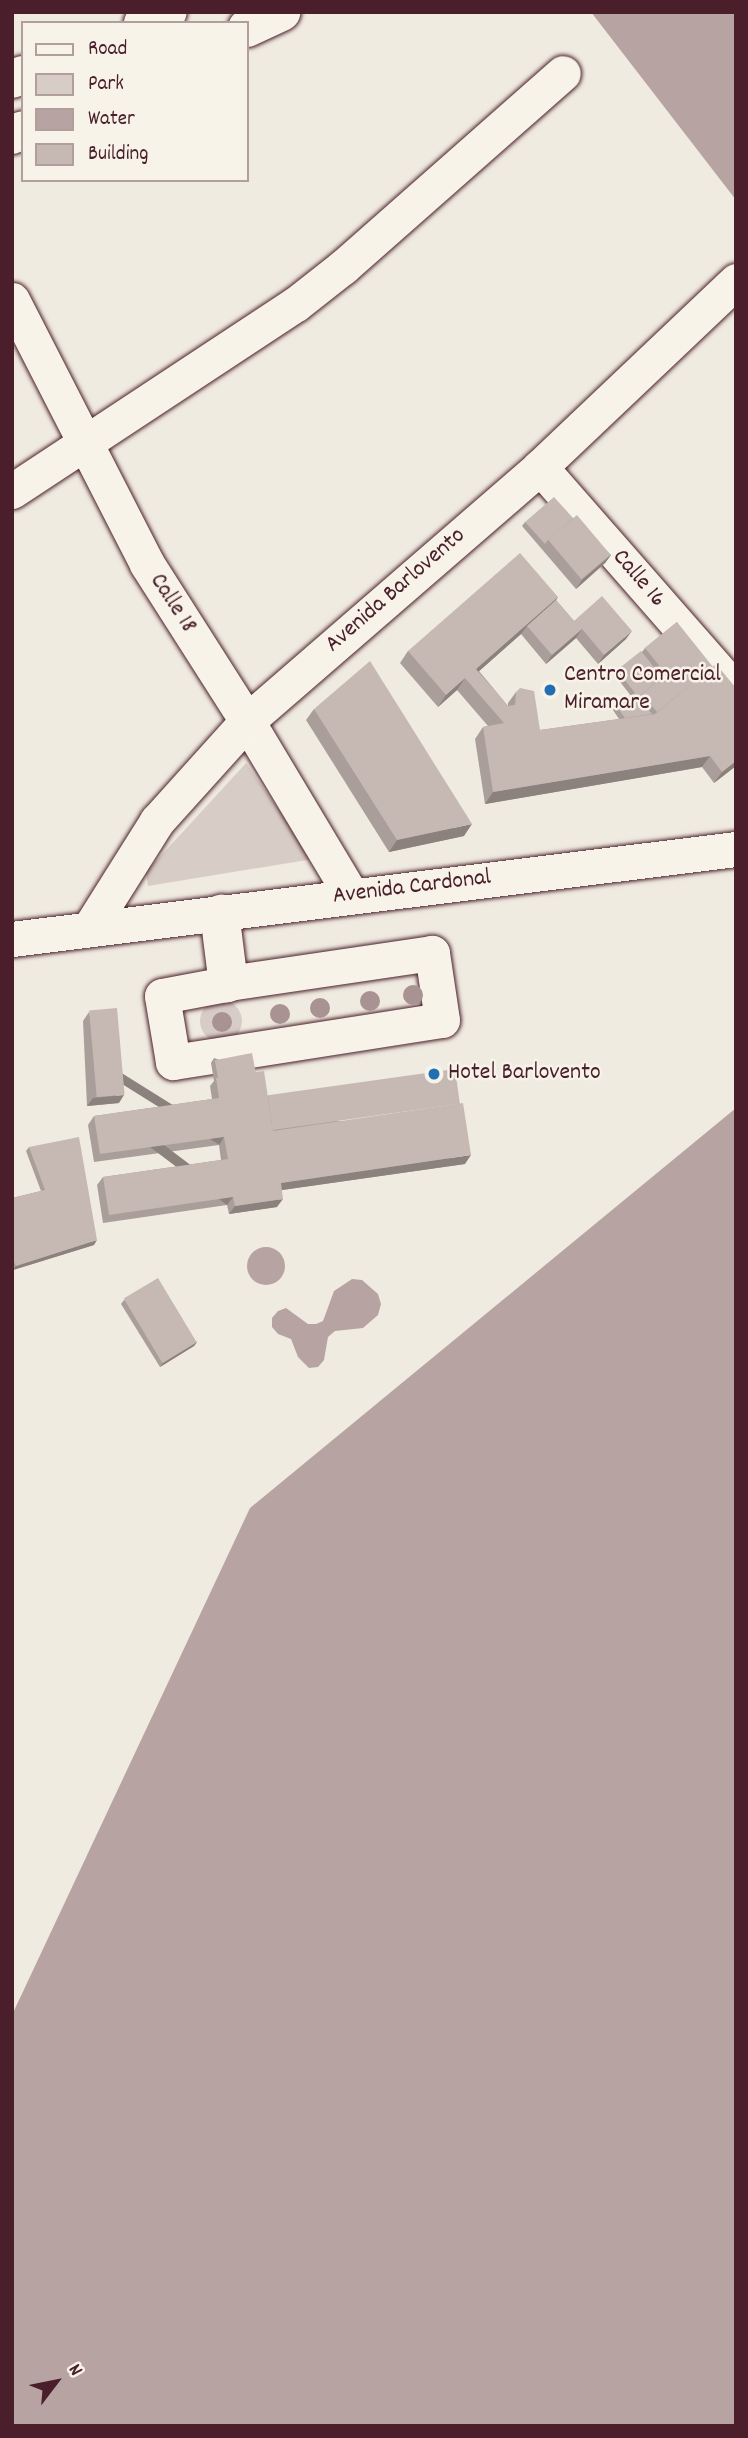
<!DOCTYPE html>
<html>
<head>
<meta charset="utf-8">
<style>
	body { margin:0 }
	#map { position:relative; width:748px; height:2438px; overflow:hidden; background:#f0ebe0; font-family:Dekko,sans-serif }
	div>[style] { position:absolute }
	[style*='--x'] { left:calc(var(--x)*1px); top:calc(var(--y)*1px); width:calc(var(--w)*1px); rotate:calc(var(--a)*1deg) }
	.green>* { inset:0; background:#d8cdc6 }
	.round { border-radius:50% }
	.water>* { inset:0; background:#b7a4a2 }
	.roads { filter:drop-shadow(0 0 2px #4a1f2b) drop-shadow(0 0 2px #4a1f2b) }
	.street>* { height:35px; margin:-17.5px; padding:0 17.5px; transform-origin:17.5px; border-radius:17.5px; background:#f7f3e8 }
	.secondary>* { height:38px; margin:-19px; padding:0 19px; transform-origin:19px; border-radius:19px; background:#f7f3e8 }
	.trees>* { width:20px; height:20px; margin:-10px; border-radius:50%; background:#a89292 }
	.wall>* { inset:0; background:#aa9e9a }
	.shaded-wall>* { inset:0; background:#8b817d; transform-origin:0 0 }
	.building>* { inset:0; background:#c6b8b3; transform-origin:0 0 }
	.dots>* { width:19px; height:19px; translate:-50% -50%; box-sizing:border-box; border:4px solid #f7f3e8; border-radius:50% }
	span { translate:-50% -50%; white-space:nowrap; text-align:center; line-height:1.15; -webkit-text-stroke:5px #f7f3e8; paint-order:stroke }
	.street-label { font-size:24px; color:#4a1f2b }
	.poi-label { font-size:24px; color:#4a1f2b }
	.left { translate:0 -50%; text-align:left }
	.frame { position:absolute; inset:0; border:14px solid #4a1f2b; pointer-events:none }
	.legend { position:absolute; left:21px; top:21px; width:228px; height:161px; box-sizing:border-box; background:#f7f3e8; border:2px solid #b29e9c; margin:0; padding:9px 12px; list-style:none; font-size:21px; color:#4a1f2b }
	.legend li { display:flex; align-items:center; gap:14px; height:35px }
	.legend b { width:35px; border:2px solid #b29e9c }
	.north { position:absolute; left:21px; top:2347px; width:70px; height:70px; -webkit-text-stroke:5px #f7f3e8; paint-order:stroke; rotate:58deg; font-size:19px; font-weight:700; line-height:28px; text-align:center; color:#4a1f2b }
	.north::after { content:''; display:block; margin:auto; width:24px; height:32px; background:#4a1f2b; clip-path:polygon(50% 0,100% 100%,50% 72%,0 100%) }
</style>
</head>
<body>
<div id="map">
	<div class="green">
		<i style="clip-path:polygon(246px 763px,313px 859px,148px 886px,146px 872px)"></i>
		<i class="round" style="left:200px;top:1000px;width:42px;height:42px"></i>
	</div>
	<div class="water">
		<i style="clip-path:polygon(591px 12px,736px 13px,736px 200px)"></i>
		<i style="clip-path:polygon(736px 1108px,736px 2426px,12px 2426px,12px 2015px,250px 1508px)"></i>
		<i class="round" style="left:247px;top:1247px;width:38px;height:38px"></i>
		<i style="clip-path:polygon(352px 1279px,362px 1280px,378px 1294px,381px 1304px,378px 1315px,363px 1328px,335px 1331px,328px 1337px,324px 1360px,318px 1367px,309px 1368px,298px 1357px,291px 1339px,278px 1334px,272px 1327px,272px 1318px,278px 1311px,286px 1308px,308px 1324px,316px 1324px,323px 1321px,334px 1291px)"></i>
	</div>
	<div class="roads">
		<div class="street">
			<i style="--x:12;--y:300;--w:297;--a:62.9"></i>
			<i style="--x:147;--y:564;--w:186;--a:57.5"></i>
			<i style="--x:247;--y:721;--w:203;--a:59.1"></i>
			<i style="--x:540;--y:467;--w:298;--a:48.8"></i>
			<i style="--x:12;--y:491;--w:340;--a:-33.4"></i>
			<i style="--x:296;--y:304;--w:60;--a:-38.2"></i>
			<i style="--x:343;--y:267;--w:293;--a:-41.4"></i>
			<i style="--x:217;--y:913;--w:72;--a:82.8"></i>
			<i style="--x:226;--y:984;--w:65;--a:169.4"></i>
			<i style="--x:162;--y:996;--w:67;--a:80.5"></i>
			<i style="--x:173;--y:1062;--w:272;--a:-8.9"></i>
			<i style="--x:442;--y:1020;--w:68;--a:-98.5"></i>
			<i style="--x:432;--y:953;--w:204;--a:171.6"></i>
			<i style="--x:230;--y:983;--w:72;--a:-97.2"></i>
			<i style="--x:89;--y:929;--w:128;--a:-57.8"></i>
			<i style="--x:157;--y:821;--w:135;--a:-48"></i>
			<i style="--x:247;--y:721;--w:388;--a:-40.9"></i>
			<i style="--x:540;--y:467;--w:270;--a:-43.5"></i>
			<i style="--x:12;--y:939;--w:730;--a:-7.09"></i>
		</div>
		<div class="secondary">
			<i style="--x:143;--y:23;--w:27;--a:-24"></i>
			<i style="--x:247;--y:28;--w:38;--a:-25"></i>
			<i style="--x:12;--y:79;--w:12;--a:-20"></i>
			<i style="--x:12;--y:135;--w:12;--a:-24"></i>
		</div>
	</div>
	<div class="trees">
		<i style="left:413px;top:995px"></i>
		<i style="left:370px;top:1001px"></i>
		<i style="left:320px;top:1008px"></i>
		<i style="left:280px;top:1014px"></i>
		<i style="left:222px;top:1022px"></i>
	</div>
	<div class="wall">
		<i style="clip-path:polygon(573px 518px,611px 555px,605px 563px,576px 589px,522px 526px,525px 522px)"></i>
		<i style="clip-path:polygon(558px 597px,556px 600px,574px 621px,626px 639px,598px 664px,576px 638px,546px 664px,521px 634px,479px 671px,508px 706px,508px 703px,516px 692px,540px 730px,619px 719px,613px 710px,616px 706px,631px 696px,614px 674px,617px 670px,642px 652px,645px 648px,677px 622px,736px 766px,714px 783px,702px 767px,485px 804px,475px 739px,483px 727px,488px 726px,457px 690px,438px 707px,400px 663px,408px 651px)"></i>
		<i style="clip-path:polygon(314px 709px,464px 836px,389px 852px,306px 720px)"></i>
		<i style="clip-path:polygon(89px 1012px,119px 1103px,87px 1106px,83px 1021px)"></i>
		<i style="clip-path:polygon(214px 1058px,256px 1073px,268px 1097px,465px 1164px,282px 1190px,277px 1207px,229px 1214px,227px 1205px,103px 1223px,97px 1185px,103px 1177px,221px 1160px,219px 1145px,94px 1162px,88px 1125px,94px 1116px,212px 1099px,210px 1086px,214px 1081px,211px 1063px)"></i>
		<i style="clip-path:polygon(29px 1147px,94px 1245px,13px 1270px,12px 1268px,12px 1198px,41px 1191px,26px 1151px)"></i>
		<i style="clip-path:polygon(124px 1300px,197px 1342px,194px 1346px,160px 1367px,121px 1304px)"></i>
	</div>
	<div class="shaded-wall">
		<i style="clip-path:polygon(611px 555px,605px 563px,576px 589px,582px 580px)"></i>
		<i style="clip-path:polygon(558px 597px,550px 609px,527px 626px,521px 634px,468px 681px,476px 669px)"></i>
		<i style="clip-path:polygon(582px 629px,576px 638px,546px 664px,552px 655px)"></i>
		<i style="clip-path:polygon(632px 631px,626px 639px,598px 664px,604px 655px)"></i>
		<i style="clip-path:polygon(465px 678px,457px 690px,438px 707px,446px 695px)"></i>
		<i style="clip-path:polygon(710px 756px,702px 767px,485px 804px,493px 792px)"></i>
		<i style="clip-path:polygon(736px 761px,736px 766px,714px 783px,722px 772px)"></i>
		<i style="clip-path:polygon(472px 824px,464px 836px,389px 852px,397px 840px)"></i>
		<i style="clip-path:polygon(124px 1095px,119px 1103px,87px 1106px,93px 1098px)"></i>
		<i style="left:224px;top:1137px;width:9px;height:125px;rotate:122deg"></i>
		<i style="clip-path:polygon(471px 1155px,465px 1164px,275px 1191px,281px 1183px)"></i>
		<i style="left:233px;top:1197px;width:10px;height:125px;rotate:127deg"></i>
		<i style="clip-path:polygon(283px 1199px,277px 1207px,229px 1214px,235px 1206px)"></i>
		<i style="clip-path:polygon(97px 1240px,94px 1245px,13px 1270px,16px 1266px)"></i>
		<i style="clip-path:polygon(197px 1342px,194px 1346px,160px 1367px,163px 1363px)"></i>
	</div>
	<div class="building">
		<i style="clip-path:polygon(554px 497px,573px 518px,548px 540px,545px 544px,525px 522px)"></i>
		<i style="left:577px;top:515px;width:52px;height:38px;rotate:50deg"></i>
		<i style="clip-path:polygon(520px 553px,558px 597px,476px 669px,508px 706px,515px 705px,516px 692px,520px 688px,534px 691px,540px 730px,655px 714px,716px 664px,736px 688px,736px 761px,722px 772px,710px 756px,493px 792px,483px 727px,504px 723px,465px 678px,446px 695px,408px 651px)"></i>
		<i style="clip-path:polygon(602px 596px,632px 631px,604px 655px,582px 629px,552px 655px,527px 626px,556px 600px,574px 621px)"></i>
		<i style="clip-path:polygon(677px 622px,713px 667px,657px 712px,642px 694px,666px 674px,645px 648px)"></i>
		<i style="clip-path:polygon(641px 651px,662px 677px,642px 694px,639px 698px,652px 714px,625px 718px,616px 706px,635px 693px,617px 670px)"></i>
		<i style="clip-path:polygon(370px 661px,472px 824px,397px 840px,314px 709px)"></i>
		<i style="left:117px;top:1008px;width:87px;height:28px;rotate:85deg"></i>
		<i style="left:252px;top:1053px;width:20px;height:38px;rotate:79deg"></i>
		<i style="left:455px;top:1069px;width:35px;height:189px;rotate:82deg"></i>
		<i style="clip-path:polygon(264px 1071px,273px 1131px,463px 1103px,471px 1155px,281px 1183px,283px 1199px,235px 1206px,233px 1197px,109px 1215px,103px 1177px,228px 1159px,224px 1137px,100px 1154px,94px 1116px,219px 1098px,216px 1078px)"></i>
		<i style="clip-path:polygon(79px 1137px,97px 1240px,16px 1266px,12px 1257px,12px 1198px,45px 1190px,29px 1147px)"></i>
		<i style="left:158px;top:1278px;width:75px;height:40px;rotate:59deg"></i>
	</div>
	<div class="dots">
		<i style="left:550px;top:690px;background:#1f6fb2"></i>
		<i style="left:434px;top:1074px;background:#1f6fb2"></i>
	</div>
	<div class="street-label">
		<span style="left:638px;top:579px;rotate:49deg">Calle 16</span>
		<span style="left:396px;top:591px;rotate:-41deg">Avenida Barlovento</span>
		<span style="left:172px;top:604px;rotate:57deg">Calle 18</span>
		<span style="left:412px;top:888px;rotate:-7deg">Avenida Cardonal</span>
	</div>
	<div class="poi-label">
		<span class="left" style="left:564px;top:690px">Centro Comercial<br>Miramare</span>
		<span class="left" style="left:448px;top:1074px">Hotel Barlovento</span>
	</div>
	<div class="frame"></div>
	<ul class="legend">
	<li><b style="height:9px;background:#f7f3e8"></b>Road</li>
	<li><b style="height:19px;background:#d8cdc6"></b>Park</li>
	<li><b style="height:19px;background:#b7a4a2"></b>Water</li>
	<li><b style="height:19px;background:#c6b8b3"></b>Building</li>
	</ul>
	<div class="north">N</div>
</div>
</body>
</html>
